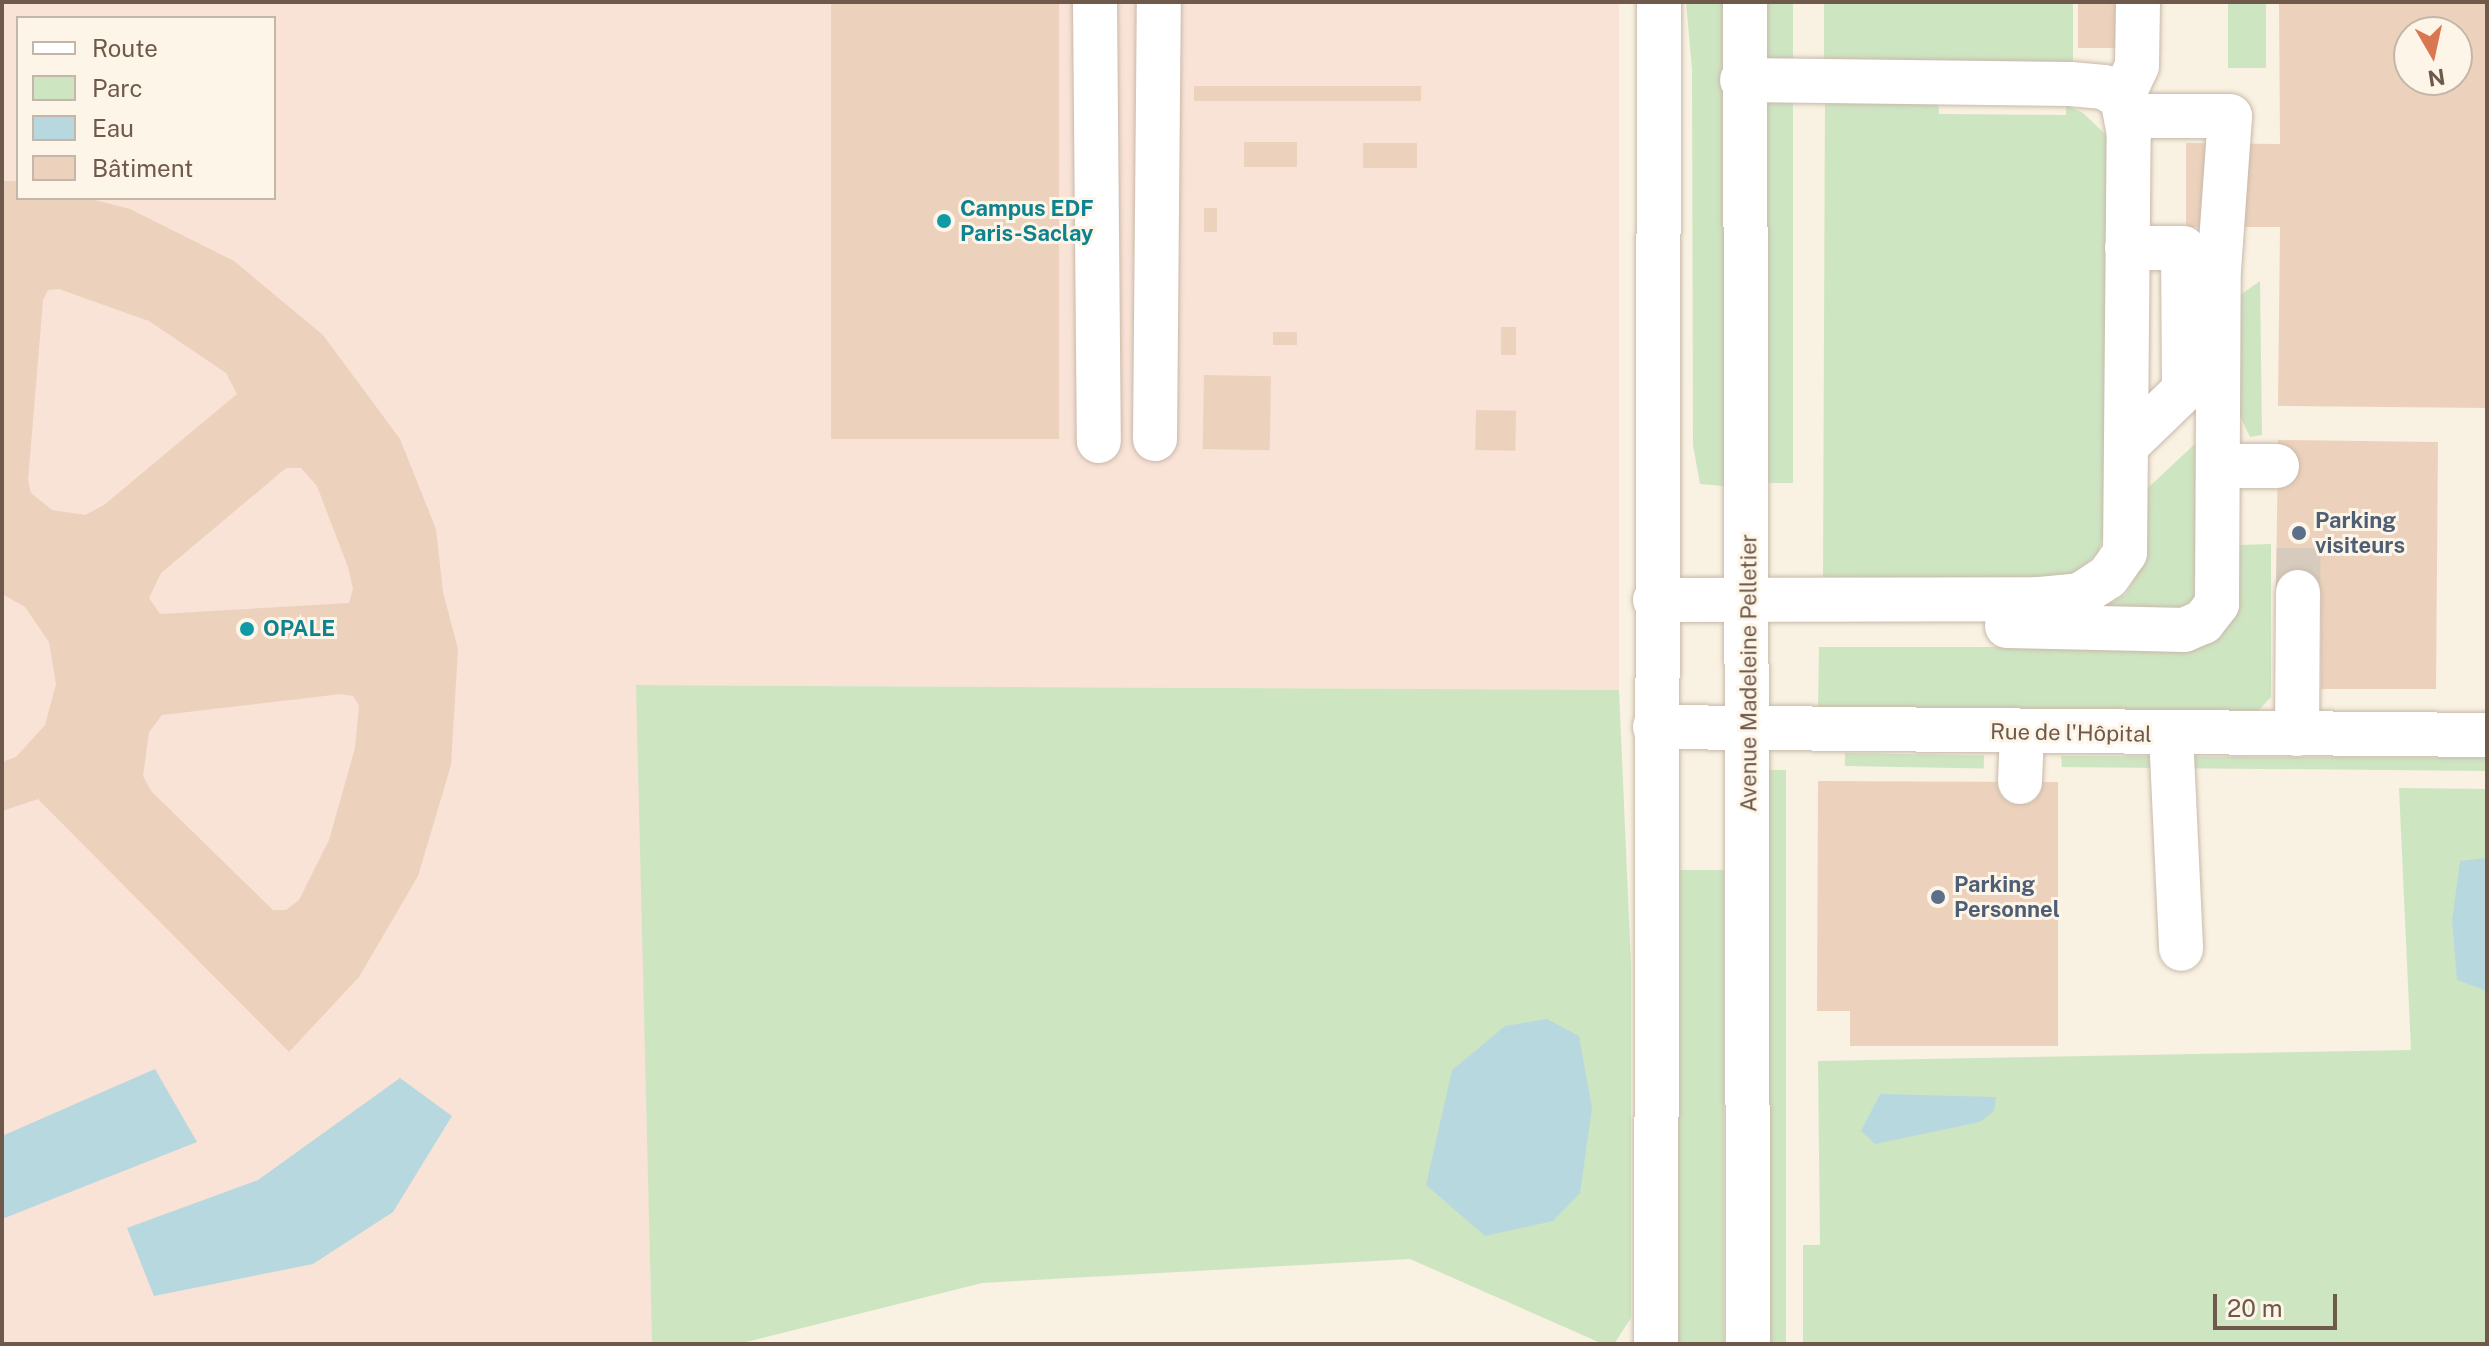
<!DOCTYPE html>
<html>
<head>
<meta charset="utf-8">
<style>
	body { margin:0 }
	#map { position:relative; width:2489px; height:1346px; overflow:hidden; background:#f9f1e1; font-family:"Public Sans",sans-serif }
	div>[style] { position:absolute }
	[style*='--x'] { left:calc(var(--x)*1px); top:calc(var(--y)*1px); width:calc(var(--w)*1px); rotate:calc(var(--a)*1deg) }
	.commercial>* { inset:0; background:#f9e2d6 }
	.green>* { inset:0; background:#cee5c2; transform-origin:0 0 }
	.water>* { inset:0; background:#b8d8e0 }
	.building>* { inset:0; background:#ecd2bc; transform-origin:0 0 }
	.minor-tunnel>* { height:44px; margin-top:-22px; transform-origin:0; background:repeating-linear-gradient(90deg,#d6cbbc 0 44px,transparent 0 66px) }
	.roads { filter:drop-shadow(0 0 2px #c8b9aa) drop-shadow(0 0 2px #c8b9aa) }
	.minor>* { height:44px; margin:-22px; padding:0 22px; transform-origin:22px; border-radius:22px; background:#fff }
	.dots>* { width:22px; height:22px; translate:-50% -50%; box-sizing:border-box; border:4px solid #fdf5e7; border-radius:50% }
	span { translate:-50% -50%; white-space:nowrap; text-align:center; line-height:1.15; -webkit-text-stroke:6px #fdf5e7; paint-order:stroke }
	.culture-label { font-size:22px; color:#0d838f; font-weight:700 }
	.left { translate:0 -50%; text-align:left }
	.service-label { font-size:22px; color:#4e5e75; font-weight:700 }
	.street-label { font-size:22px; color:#6e594b }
	.frame { position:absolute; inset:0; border:4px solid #6e594b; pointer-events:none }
	.legend { position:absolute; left:16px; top:16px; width:260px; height:184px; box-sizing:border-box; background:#fdf5e7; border:2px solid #c4b7a9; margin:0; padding:10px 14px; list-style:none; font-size:24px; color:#6e594b }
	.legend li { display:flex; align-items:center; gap:16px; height:40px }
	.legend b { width:40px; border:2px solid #c4b7a9 }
	.north { position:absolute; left:2393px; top:16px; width:80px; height:80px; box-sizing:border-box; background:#fdf5e7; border:2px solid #c4b7a9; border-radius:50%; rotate:171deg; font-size:22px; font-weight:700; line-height:32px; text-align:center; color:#6e594b }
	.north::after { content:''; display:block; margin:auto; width:28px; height:36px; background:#d87751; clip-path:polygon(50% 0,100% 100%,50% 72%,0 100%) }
	.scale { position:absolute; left:2213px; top:1294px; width:124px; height:36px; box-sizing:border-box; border:4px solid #6e594b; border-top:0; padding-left:10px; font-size:24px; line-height:28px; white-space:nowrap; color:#6e594b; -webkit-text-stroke:6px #fdf5e7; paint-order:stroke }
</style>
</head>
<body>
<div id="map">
	<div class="commercial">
		<i style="clip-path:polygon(evenodd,2px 2px,1619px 2px,1619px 690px,637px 685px,652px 1344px,2px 1344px,2px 2px,18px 18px,274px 18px,274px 198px,18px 198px,18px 18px)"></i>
	</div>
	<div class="green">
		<i style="clip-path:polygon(1686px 2px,1729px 2px,1724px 486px,1700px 484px,1693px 445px,1692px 69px)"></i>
		<i style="left:1767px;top:2px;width:26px;height:481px"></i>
		<i style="left:1824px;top:2px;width:249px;height:66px"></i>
		<i style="left:2228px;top:2px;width:38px;height:66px"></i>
		<i style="clip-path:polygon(1825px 93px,1938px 96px,1939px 114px,2066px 115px,2066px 105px,2083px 113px,2107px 136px,2105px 530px,2098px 553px,2079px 570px,2053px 582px,1823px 577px)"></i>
		<i style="clip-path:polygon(2260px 281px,2262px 435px,2250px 437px,2239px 414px,2239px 296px)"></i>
		<i style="clip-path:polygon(2198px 441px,2194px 599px,2182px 607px,2103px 607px,2126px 594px,2137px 575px,2136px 499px)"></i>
		<i style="clip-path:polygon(2271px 544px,2271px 697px,2257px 712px,1818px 711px,1819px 647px,2192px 647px,2239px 545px)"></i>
		<i style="clip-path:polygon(636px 685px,1619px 690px,1631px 965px,1631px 1318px,1614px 1344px,1603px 1344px,1410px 1259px,982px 1283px,738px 1344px,652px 1344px)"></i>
		<i style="left:1845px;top:753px;width:139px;height:13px;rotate:1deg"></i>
		<i style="clip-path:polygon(2061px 756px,2487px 758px,2487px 771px,2062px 767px)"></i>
		<i style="left:1786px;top:770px;width:574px;height:44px;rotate:90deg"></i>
		<i style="clip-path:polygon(2399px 788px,2487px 789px,2487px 1344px,1803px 1344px,1803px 1245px,1820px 1245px,1818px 1061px,2411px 1050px)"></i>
		<i style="left:1724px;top:870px;width:474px;height:48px;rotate:90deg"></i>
	</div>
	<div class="water">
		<i style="clip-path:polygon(2487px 858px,2487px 991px,2457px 980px,2452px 921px,2460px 861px)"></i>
		<i style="clip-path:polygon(1547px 1019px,1579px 1036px,1592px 1108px,1580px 1193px,1553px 1221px,1485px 1236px,1426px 1185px,1452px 1070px,1505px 1026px)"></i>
		<i style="clip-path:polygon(155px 1069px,197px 1142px,2px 1219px,2px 1136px)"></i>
		<i style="clip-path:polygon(400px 1078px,452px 1116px,393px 1212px,313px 1264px,154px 1296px,127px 1228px,258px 1180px)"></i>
		<i style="clip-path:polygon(1880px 1094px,1996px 1097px,1994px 1111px,1980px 1122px,1875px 1144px,1861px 1131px)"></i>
	</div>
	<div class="building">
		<i style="left:831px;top:2px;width:228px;height:437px"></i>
		<i style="left:2078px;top:2px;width:41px;height:46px"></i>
		<i style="clip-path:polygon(evenodd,2279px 2px,2487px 2px,2487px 408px,2278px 406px,2280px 227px,2186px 227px,2186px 143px,2280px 144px,2279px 2px,2409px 32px,2457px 32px,2457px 80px,2409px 80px,2409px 32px)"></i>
		<i style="left:1194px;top:86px;width:227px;height:15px"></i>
		<i style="left:1244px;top:142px;width:53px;height:25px"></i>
		<i style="left:1363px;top:143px;width:54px;height:25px"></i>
		<i style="clip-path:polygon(evenodd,2px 181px,18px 181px,18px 198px,87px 198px,130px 209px,234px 261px,323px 335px,400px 439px,436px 529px,443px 592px,458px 649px,451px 765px,418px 876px,359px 977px,289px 1052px,38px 799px,2px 811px,2px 762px,16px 757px,45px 725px,56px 684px,49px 642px,25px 607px,2px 594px,2px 181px,59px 289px,149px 321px,226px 373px,237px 394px,104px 505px,85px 515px,52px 510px,31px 493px,28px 480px,43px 300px,48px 290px,59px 289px,2px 181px,286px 468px,301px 468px,317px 486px,348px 567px,353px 589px,349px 603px,160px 614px,149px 598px,161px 573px,286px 468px,2px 181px,341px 694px,353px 696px,359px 705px,355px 748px,329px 840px,299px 900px,286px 910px,273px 910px,151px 791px,143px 776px,149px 732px,162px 715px,341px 694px)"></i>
		<i style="left:1204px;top:208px;width:13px;height:24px"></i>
		<i style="left:1501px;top:327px;width:15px;height:28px"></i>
		<i style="left:1273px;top:332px;width:24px;height:13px"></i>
		<i style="left:1204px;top:375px;width:67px;height:74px;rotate:1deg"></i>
		<i style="left:1476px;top:410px;width:40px;height:40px;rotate:1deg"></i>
		<i style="clip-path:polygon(2278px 440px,2438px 442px,2436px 689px,2321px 689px,2321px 591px,2276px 592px)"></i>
		<i style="clip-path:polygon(1818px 781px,2058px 782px,2058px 1046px,1850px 1046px,1850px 1011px,1817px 1011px)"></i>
	</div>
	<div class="minor-tunnel">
		<i style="--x:2298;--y:592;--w:59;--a:-89"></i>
	</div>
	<div class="roads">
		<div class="minor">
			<i style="--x:1095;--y:2;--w:439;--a:89.5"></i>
			<i style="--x:1745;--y:2;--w:1342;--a:89.87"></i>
			<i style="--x:2122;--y:98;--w:35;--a:-65"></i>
			<i style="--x:2137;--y:66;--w:64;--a:-89.1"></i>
			<i style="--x:1155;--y:439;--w:437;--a:-89.5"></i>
			<i style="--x:2126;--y:446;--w:81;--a:-44"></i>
			<i style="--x:2184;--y:390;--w:142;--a:-90.4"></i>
			<i style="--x:2183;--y:248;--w:56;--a:180"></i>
			<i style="--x:2220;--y:466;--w:57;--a:0"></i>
			<i style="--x:1655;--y:600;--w:385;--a:-0.1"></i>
			<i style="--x:2040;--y:599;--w:40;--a:-5.7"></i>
			<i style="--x:2080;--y:595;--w:33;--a:-33"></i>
			<i style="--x:2108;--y:577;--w:29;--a:-55"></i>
			<i style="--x:2125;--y:553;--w:419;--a:-89.5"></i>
			<i style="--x:2129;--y:134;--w:37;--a:-101"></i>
			<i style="--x:2122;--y:98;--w:21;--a:-149"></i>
			<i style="--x:2104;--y:87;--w:34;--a:-175"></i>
			<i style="--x:2070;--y:84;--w:328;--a:-179.3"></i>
			<i style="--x:2007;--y:626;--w:177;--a:1.3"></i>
			<i style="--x:2184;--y:630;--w:21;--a:-23"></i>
			<i style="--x:2203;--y:622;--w:23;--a:-52"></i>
			<i style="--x:2217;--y:604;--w:334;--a:-89.7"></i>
			<i style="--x:2219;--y:270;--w:154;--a:-85.9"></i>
			<i style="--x:2230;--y:116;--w:102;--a:180"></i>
			<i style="--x:1655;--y:727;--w:832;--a:0.55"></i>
			<i style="--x:2171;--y:734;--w:215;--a:87.3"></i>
			<i style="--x:2297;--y:734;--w:142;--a:-89.6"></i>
			<i style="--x:2020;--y:782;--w:50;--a:-87.7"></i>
			<i style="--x:1656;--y:1344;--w:1342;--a:-89.87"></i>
		</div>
	</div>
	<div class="dots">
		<i style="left:944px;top:221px;background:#0f9aa8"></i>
		<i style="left:2299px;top:533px;background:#5c6f8a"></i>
		<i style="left:247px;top:629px;background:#0f9aa8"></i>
		<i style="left:1938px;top:897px;background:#5c6f8a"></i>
	</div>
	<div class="culture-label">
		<span class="left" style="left:960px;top:221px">Campus EDF<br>Paris-Saclay</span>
		<span class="left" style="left:263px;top:629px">OPALE</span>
	</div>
	<div class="service-label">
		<span class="left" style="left:2315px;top:533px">Parking<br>visiteurs</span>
		<span class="left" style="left:1954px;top:897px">Parking<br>Personnel</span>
	</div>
	<div class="street-label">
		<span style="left:1749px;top:673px;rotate:-90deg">Avenue Madeleine Pelletier</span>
		<span style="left:2071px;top:733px;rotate:1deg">Rue de l'Hôpital</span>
	</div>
	<div class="frame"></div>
	<ul class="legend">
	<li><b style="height:10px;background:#fff"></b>Route</li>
	<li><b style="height:22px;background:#cee5c2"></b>Parc</li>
	<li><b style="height:22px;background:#b8d8e0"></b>Eau</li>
	<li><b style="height:22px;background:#ecd2bc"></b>Bâtiment</li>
	</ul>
	<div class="north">N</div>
	<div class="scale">20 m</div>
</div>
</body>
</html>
